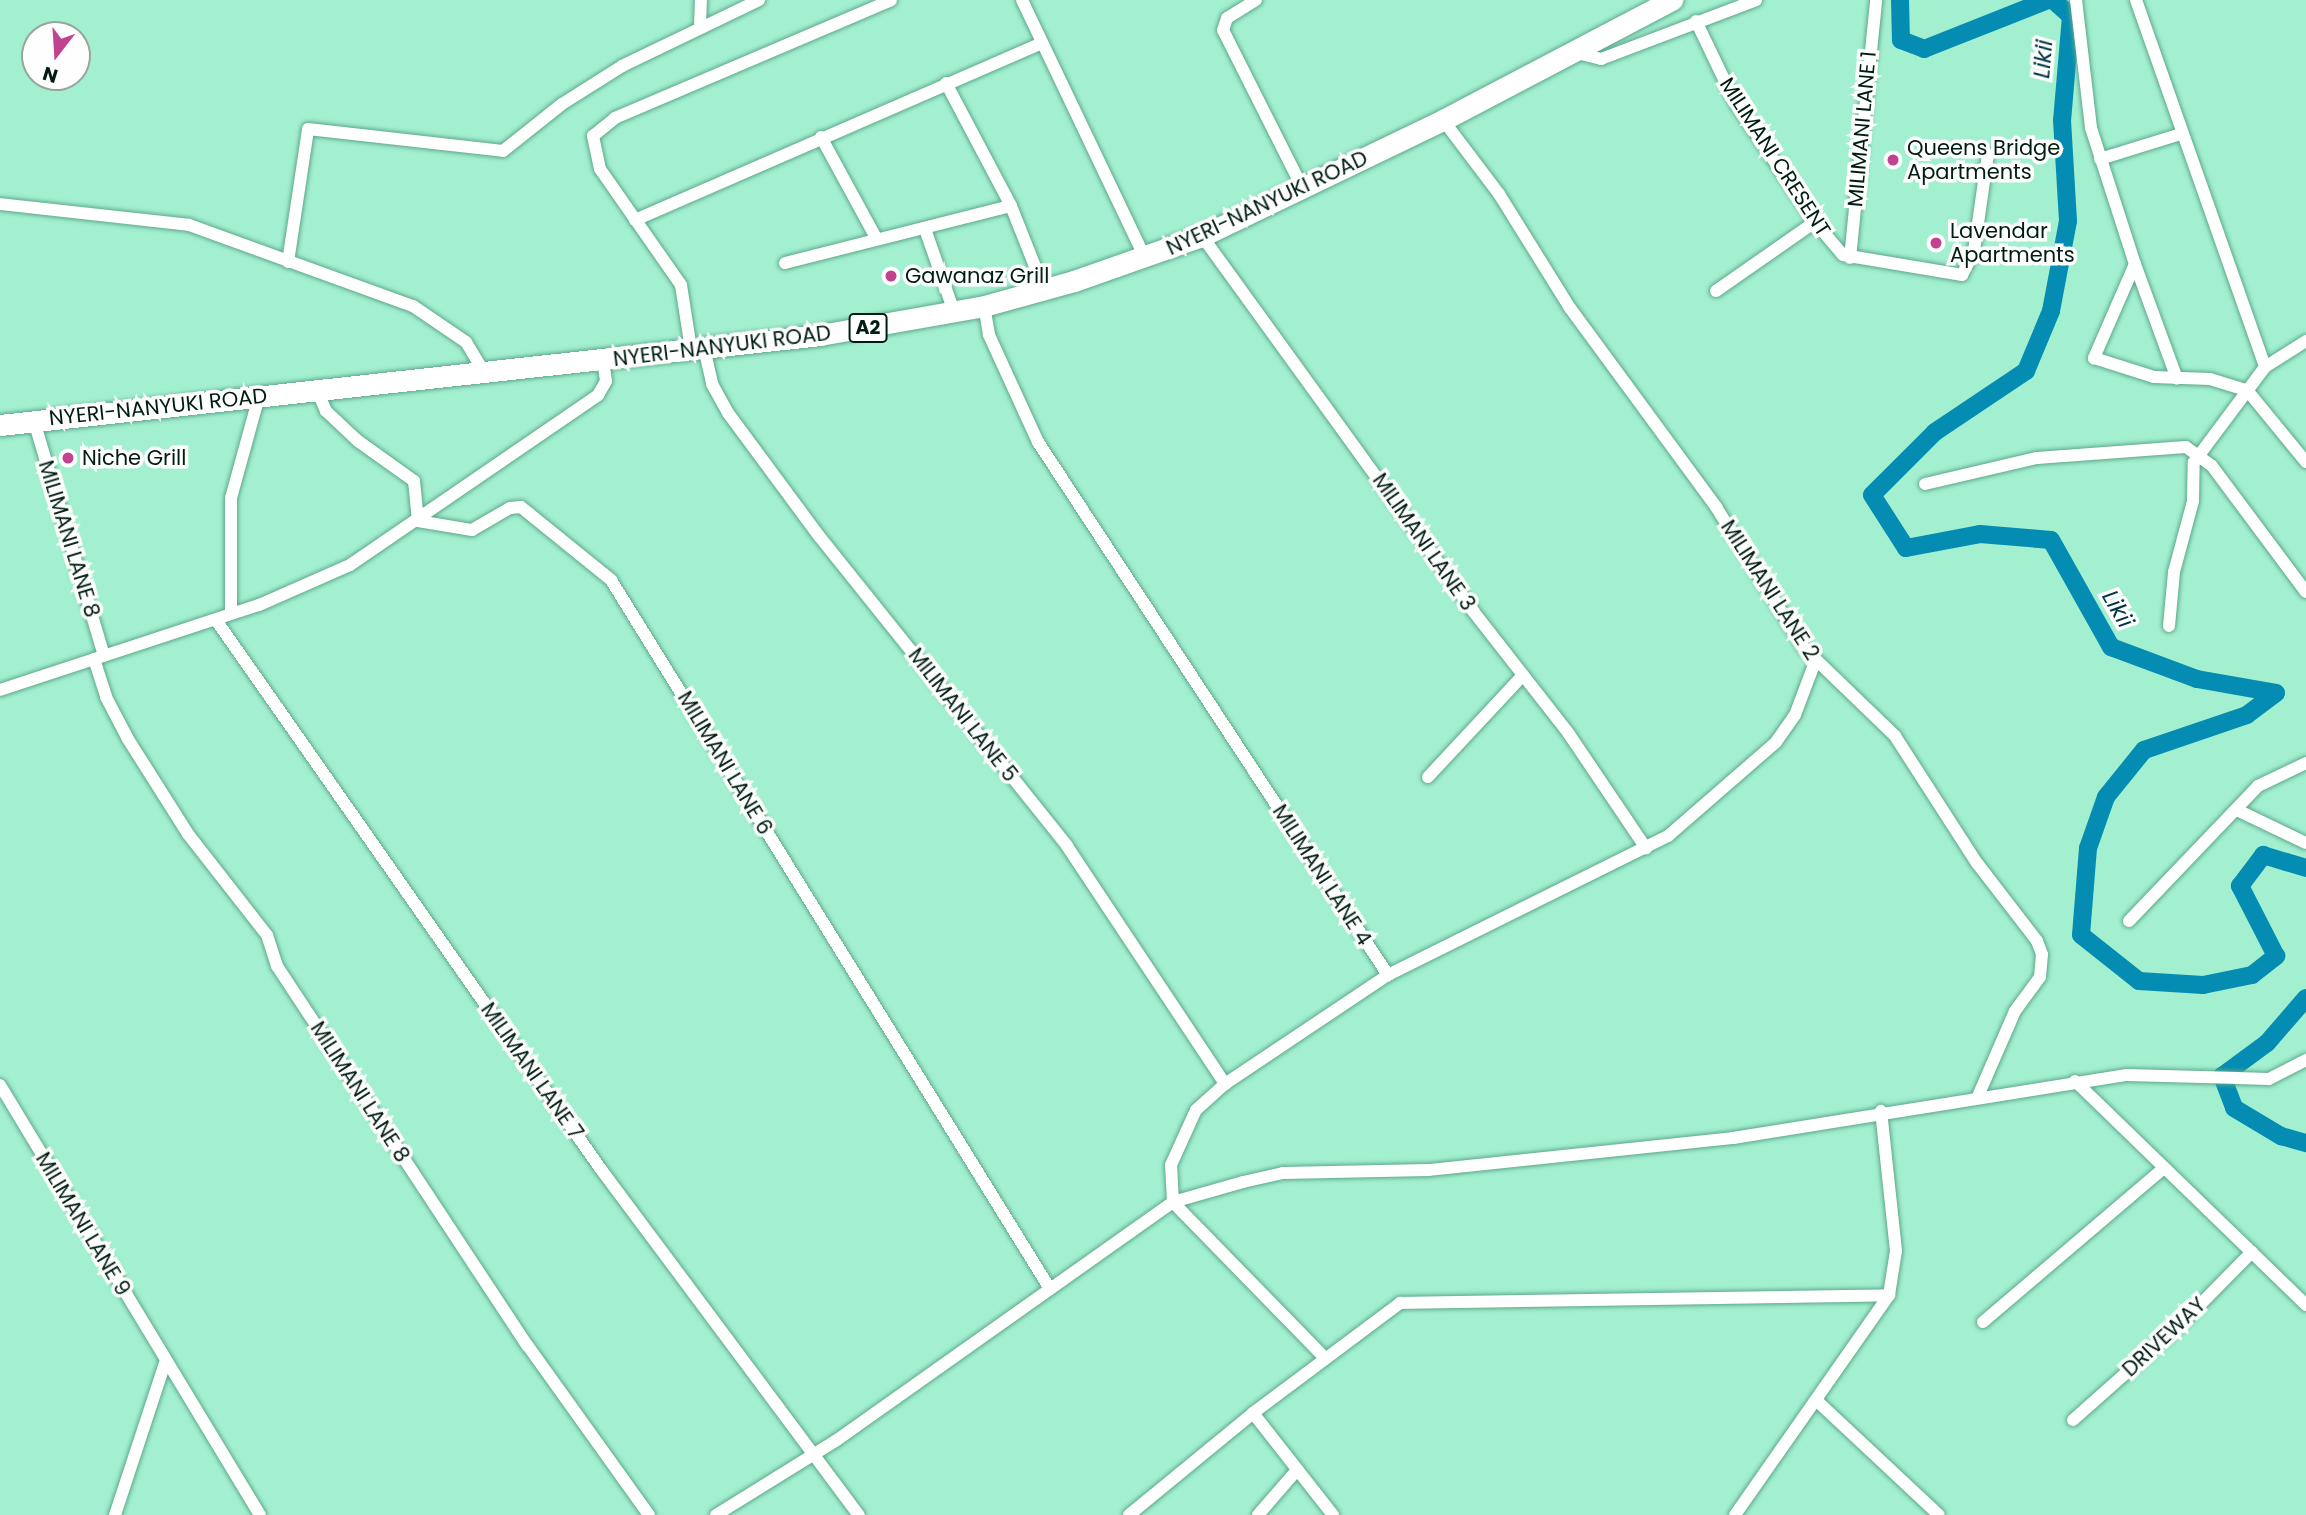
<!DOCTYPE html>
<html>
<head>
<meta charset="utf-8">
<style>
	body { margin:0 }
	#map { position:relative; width:2306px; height:1515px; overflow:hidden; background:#a3f0d0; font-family:Poppins,sans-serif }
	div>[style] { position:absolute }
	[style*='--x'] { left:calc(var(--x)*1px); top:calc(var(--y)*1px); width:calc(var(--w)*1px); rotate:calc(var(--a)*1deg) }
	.river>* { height:18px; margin:-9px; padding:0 9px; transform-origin:9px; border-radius:9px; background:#058cb3 }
	.roads { filter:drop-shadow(0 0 2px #5da88b) drop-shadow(0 0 2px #5da88b) }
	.street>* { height:12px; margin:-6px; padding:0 6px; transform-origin:6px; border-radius:6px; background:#fff }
	.highway>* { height:21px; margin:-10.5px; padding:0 10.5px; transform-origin:10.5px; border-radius:10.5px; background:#fff }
	.dots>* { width:19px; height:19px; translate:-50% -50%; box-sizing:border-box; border:4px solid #fefefe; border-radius:50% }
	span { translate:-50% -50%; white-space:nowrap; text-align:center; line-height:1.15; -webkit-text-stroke:7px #fefefe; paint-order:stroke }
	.shield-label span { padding:2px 5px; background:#fefefe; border:2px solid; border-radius:5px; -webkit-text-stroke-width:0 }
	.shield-label { font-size:19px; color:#001d12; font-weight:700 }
	.street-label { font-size:21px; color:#001d12 }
	.poi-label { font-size:21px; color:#001d12 }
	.left { translate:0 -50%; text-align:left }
	.water-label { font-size:23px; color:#013445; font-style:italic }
	.north { position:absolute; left:21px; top:21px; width:70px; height:70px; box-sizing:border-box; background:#fefefe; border:2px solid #98a4a0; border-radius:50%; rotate:197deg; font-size:19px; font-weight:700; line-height:28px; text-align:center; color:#001d12 }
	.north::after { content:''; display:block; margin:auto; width:24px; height:32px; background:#c14390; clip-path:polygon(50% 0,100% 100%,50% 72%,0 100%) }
</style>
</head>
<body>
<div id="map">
	<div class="river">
		<i style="--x:1900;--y:0;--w:40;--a:88.6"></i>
		<i style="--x:1901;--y:40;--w:25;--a:21"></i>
		<i style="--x:1924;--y:49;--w:133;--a:-21.6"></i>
		<i style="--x:2053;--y:0;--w:24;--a:42"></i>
		<i style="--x:2071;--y:16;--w:104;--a:94.9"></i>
		<i style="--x:2062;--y:120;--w:101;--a:86.6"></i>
		<i style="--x:2068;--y:221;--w:92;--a:100.7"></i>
		<i style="--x:2051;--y:311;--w:65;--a:112.6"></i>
		<i style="--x:2026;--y:371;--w:110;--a:146.2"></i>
		<i style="--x:1935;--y:432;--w:89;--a:135"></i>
		<i style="--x:1872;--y:495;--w:63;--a:57.3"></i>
		<i style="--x:1906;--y:548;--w:75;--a:-10.7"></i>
		<i style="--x:1980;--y:534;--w:71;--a:4.8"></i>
		<i style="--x:2051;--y:540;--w:123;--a:60.7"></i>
		<i style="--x:2111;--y:647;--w:92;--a:20.4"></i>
		<i style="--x:2197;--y:679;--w:80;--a:10"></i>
		<i style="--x:2276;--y:693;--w:36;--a:143"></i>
		<i style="--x:2247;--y:715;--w:109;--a:161.2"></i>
		<i style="--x:2144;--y:750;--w:60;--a:129"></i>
		<i style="--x:2106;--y:797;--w:54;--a:109.4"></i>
		<i style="--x:2088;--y:848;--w:87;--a:94.6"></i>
		<i style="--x:2081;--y:935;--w:74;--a:38.4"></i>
		<i style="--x:2139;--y:981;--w:64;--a:3.6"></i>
		<i style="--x:2203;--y:985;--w:50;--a:-11.5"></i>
		<i style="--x:2252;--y:975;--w:31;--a:-38"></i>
		<i style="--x:2276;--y:956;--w:79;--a:-117.2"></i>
		<i style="--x:2240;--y:886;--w:39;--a:-53"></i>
		<i style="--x:2263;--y:855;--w:45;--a:16.8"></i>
		<i style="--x:2306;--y:998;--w:60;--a:130.9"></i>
		<i style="--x:2267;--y:1043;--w:56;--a:143.7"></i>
		<i style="--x:2222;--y:1076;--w:34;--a:69"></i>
		<i style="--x:2234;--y:1108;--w:55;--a:30.8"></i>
		<i style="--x:2281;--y:1136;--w:26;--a:16"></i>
	</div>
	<div class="roads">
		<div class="street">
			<i style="--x:1022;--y:0;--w:286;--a:64.5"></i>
			<i style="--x:1256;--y:0;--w:34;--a:148"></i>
			<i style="--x:1227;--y:18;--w:13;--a:108"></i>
			<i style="--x:1223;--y:30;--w:178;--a:63.3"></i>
			<i style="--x:2076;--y:0;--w:129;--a:83.3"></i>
			<i style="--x:2091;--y:128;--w:143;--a:72.1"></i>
			<i style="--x:2135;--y:264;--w:103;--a:113.6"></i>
			<i style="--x:2094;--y:358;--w:63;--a:17.6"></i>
			<i style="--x:2154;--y:377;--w:56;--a:2"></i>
			<i style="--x:2210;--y:379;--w:39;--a:17"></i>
			<i style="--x:2247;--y:390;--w:93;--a:50.7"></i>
			<i style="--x:2136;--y:0;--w:389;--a:70.6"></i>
			<i style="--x:1696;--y:21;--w:92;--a:64.3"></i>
			<i style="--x:1736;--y:104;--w:142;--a:56.2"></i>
			<i style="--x:1815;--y:222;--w:43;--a:49.7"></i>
			<i style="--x:1843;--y:255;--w:121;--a:9.5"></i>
			<i style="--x:1962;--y:275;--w:27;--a:-63"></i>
			<i style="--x:1974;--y:251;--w:98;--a:-81.8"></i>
			<i style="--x:700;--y:26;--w:26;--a:-88"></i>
			<i style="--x:1573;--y:52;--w:29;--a:14"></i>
			<i style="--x:1601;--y:59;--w:166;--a:-20.8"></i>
			<i style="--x:946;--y:83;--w:139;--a:62.1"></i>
			<i style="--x:1011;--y:206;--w:89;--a:68.3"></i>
			<i style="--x:1443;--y:120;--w:93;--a:52.9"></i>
			<i style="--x:1499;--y:194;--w:134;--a:58.1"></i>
			<i style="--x:1570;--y:308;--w:247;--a:53.7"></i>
			<i style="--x:1716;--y:507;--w:166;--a:58"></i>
			<i style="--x:1804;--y:648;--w:127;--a:44"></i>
			<i style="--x:1895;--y:736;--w:151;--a:57.2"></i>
			<i style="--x:1977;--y:863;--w:98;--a:52.4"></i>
			<i style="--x:2037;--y:941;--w:14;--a:69"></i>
			<i style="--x:2042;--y:954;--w:23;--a:95"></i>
			<i style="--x:2040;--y:977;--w:42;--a:126.3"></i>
			<i style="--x:2015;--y:1011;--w:93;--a:113.5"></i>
			<i style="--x:821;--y:137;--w:115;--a:61.4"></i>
			<i style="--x:2100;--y:159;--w:85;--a:-17.2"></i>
			<i style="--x:0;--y:204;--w:190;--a:6.3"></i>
			<i style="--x:189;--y:225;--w:238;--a:19.9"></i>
			<i style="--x:413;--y:306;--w:64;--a:34.2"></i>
			<i style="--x:466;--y:342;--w:35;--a:59"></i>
			<i style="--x:635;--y:220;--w:442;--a:-23.5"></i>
			<i style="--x:925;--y:229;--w:88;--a:70.7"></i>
			<i style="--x:1202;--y:236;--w:463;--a:54.1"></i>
			<i style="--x:1473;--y:611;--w:156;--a:52"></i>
			<i style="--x:1569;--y:734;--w:138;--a:56"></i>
			<i style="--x:1850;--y:258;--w:259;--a:-84.2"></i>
			<i style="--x:288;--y:262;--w:134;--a:-81.4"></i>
			<i style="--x:308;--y:129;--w:196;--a:6.4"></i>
			<i style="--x:503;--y:151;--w:75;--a:-38.5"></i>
			<i style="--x:562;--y:104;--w:71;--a:-32.3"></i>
			<i style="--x:622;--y:66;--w:152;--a:-25.7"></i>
			<i style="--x:785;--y:263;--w:233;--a:-14.2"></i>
			<i style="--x:2135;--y:264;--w:122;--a:69.9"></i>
			<i style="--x:1716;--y:291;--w:121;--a:-34.9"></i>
			<i style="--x:984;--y:306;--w:29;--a:80"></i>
			<i style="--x:989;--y:335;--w:118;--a:65.4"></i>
			<i style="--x:1038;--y:442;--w:638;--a:56.71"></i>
			<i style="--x:1388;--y:975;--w:313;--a:-26.4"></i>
			<i style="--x:1668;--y:836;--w:143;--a:-41"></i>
			<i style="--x:1776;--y:742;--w:33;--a:-55"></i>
			<i style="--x:1795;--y:715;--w:57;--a:-69.3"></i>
			<i style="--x:704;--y:348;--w:37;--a:77"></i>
			<i style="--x:712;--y:384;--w:33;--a:61"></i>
			<i style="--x:728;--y:413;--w:153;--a:53.5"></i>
			<i style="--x:819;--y:536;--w:397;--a:51.3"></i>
			<i style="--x:1067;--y:846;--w:286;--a:56.4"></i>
			<i style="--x:691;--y:349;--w:65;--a:-98.9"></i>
			<i style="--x:681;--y:285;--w:141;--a:-124.9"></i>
			<i style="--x:600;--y:169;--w:34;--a:-102"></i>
			<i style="--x:593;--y:136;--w:28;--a:-39"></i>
			<i style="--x:615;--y:118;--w:300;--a:-23.1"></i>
			<i style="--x:317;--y:390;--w:23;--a:67"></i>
			<i style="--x:326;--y:411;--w:44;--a:43.2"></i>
			<i style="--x:358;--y:441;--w:69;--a:35.5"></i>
			<i style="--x:414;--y:481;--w:40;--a:84.3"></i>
			<i style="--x:418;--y:521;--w:55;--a:9.5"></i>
			<i style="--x:472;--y:530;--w:44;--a:-30.1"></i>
			<i style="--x:510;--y:508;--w:11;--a:-5"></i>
			<i style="--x:521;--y:507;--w:116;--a:39"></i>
			<i style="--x:611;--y:580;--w:834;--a:58.23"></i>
			<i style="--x:34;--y:421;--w:245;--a:73.4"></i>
			<i style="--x:1925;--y:484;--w:115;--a:-13.1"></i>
			<i style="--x:2037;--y:458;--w:149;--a:-4.2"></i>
			<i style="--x:2186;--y:447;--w:32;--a:36"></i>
			<i style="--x:2212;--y:466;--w:157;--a:53.3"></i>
			<i style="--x:231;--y:613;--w:115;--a:-90"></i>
			<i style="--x:231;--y:498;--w:106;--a:-74.6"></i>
			<i style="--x:216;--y:620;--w:669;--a:54.98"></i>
			<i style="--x:600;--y:1168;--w:433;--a:53.3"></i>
			<i style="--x:2169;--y:626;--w:54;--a:-84.7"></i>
			<i style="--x:2174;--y:572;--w:73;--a:-75"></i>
			<i style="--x:2193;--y:501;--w:39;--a:-89"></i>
			<i style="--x:2194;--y:462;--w:119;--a:-53.2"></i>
			<i style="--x:2265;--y:367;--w:49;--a:-32.4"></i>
			<i style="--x:94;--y:659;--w:40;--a:72"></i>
			<i style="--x:106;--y:697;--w:47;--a:62.4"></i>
			<i style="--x:128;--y:739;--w:112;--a:57.7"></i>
			<i style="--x:188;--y:834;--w:128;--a:52"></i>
			<i style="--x:267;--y:935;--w:33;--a:72"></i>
			<i style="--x:277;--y:966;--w:455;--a:56.6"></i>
			<i style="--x:528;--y:1346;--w:208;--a:54.4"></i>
			<i style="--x:0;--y:690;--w:273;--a:-18.2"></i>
			<i style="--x:259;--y:605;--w:99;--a:-23.7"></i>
			<i style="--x:350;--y:565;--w:301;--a:-34.4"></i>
			<i style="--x:598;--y:395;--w:16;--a:-60"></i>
			<i style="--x:606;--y:381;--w:22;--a:-98"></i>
			<i style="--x:1428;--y:777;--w:139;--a:-47"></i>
			<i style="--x:2237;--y:810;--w:76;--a:25.6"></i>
			<i style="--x:2129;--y:921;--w:187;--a:-46.3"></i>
			<i style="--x:2258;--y:786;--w:53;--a:-25.6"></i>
			<i style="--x:2075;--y:1081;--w:322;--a:44.1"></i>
			<i style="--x:0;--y:1085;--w:502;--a:58.84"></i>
			<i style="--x:1983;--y:1322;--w:236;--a:-40.4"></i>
			<i style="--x:1325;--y:1358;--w:218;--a:-134.3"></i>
			<i style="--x:1173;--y:1202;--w:37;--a:-93"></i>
			<i style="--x:1171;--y:1165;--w:60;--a:-65.6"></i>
			<i style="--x:1196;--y:1110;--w:39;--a:-42"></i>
			<i style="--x:1225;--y:1084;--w:196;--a:-33.8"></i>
			<i style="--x:1816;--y:1400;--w:168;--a:43.1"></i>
			<i style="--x:1253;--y:1413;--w:130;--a:51.9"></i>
			<i style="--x:2073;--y:1420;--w:144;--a:-41.6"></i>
			<i style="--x:2181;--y:1324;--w:101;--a:-45.4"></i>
			<i style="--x:115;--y:1515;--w:160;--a:-71.8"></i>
			<i style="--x:716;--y:1515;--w:142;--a:-31.8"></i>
			<i style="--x:837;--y:1440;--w:412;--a:-35.3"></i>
			<i style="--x:1173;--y:1202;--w:73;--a:-15.9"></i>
			<i style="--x:1243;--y:1182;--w:41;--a:-12.7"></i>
			<i style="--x:1283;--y:1173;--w:146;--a:-1.2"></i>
			<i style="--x:1429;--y:1170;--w:306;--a:-6"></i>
			<i style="--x:1733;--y:1138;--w:399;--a:-9.1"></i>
			<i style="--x:2127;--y:1075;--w:142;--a:1.6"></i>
			<i style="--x:2269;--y:1079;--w:42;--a:-27.2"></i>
			<i style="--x:1129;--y:1515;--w:161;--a:-39.4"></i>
			<i style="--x:1253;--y:1413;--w:184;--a:-36.8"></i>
			<i style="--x:1400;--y:1303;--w:489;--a:-0.9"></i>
			<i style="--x:1889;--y:1295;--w:45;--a:-81"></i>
			<i style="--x:1896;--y:1251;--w:141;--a:-96.1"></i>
			<i style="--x:1258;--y:1515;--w:60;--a:-49.1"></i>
			<i style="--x:1735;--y:1515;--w:269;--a:-55"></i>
		</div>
		<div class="highway">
			<i style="--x:0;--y:425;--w:825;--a:-6.26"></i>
			<i style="--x:820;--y:335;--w:167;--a:-10"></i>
			<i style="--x:984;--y:306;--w:93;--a:-15.5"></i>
			<i style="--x:1074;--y:281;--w:136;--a:-19.4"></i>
			<i style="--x:1202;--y:236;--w:267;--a:-25.7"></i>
			<i style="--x:1443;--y:120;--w:259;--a:-27.7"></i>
		</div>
	</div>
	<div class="dots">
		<i style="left:1893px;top:160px;background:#c14390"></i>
		<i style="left:1936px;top:243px;background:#c14390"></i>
		<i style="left:891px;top:276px;background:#c14390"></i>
		<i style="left:68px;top:458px;background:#c14390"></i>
	</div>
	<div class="shield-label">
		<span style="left:868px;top:328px">A2</span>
	</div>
	<div class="street-label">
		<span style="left:1862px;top:129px;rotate:-85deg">MILIMANI LANE 1</span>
		<span style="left:1775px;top:157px;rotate:57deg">MILIMANI CRESENT</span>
		<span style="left:1267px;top:203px;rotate:-25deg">NYERI-NANYUKI ROAD</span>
		<span style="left:722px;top:346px;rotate:-7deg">NYERI-NANYUKI ROAD</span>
		<span style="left:158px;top:407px;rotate:-6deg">NYERI-NANYUKI ROAD</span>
		<span style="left:69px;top:539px;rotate:73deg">MILIMANI LANE 8</span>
		<span style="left:1424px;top:542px;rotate:55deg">MILIMANI LANE 3</span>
		<span style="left:1770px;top:590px;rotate:57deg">MILIMANI LANE 2</span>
		<span style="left:963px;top:715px;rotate:52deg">MILIMANI LANE 5</span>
		<span style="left:725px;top:763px;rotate:59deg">MILIMANI LANE 6</span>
		<span style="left:1322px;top:875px;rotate:57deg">MILIMANI LANE 4</span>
		<span style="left:532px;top:1071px;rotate:55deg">MILIMANI LANE 7</span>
		<span style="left:360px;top:1092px;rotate:57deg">MILIMANI LANE 8</span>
		<span style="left:83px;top:1224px;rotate:59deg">MILIMANI LANE 9</span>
		<span style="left:2164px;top:1337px;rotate:-43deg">DRIVEWAY</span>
	</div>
	<div class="poi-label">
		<span class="left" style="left:1907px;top:160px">Queens Bridge<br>Apartments</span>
		<span class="left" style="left:1950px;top:243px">Lavendar<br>Apartments</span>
		<span class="left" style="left:905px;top:276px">Gawanaz Grill</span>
		<span class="left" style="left:82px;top:458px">Niche Grill</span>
	</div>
	<div class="water-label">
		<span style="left:2043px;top:59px;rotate:-85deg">Likii</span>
		<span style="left:2118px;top:609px;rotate:60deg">Likii</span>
	</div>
	<div class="north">N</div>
</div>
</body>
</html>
